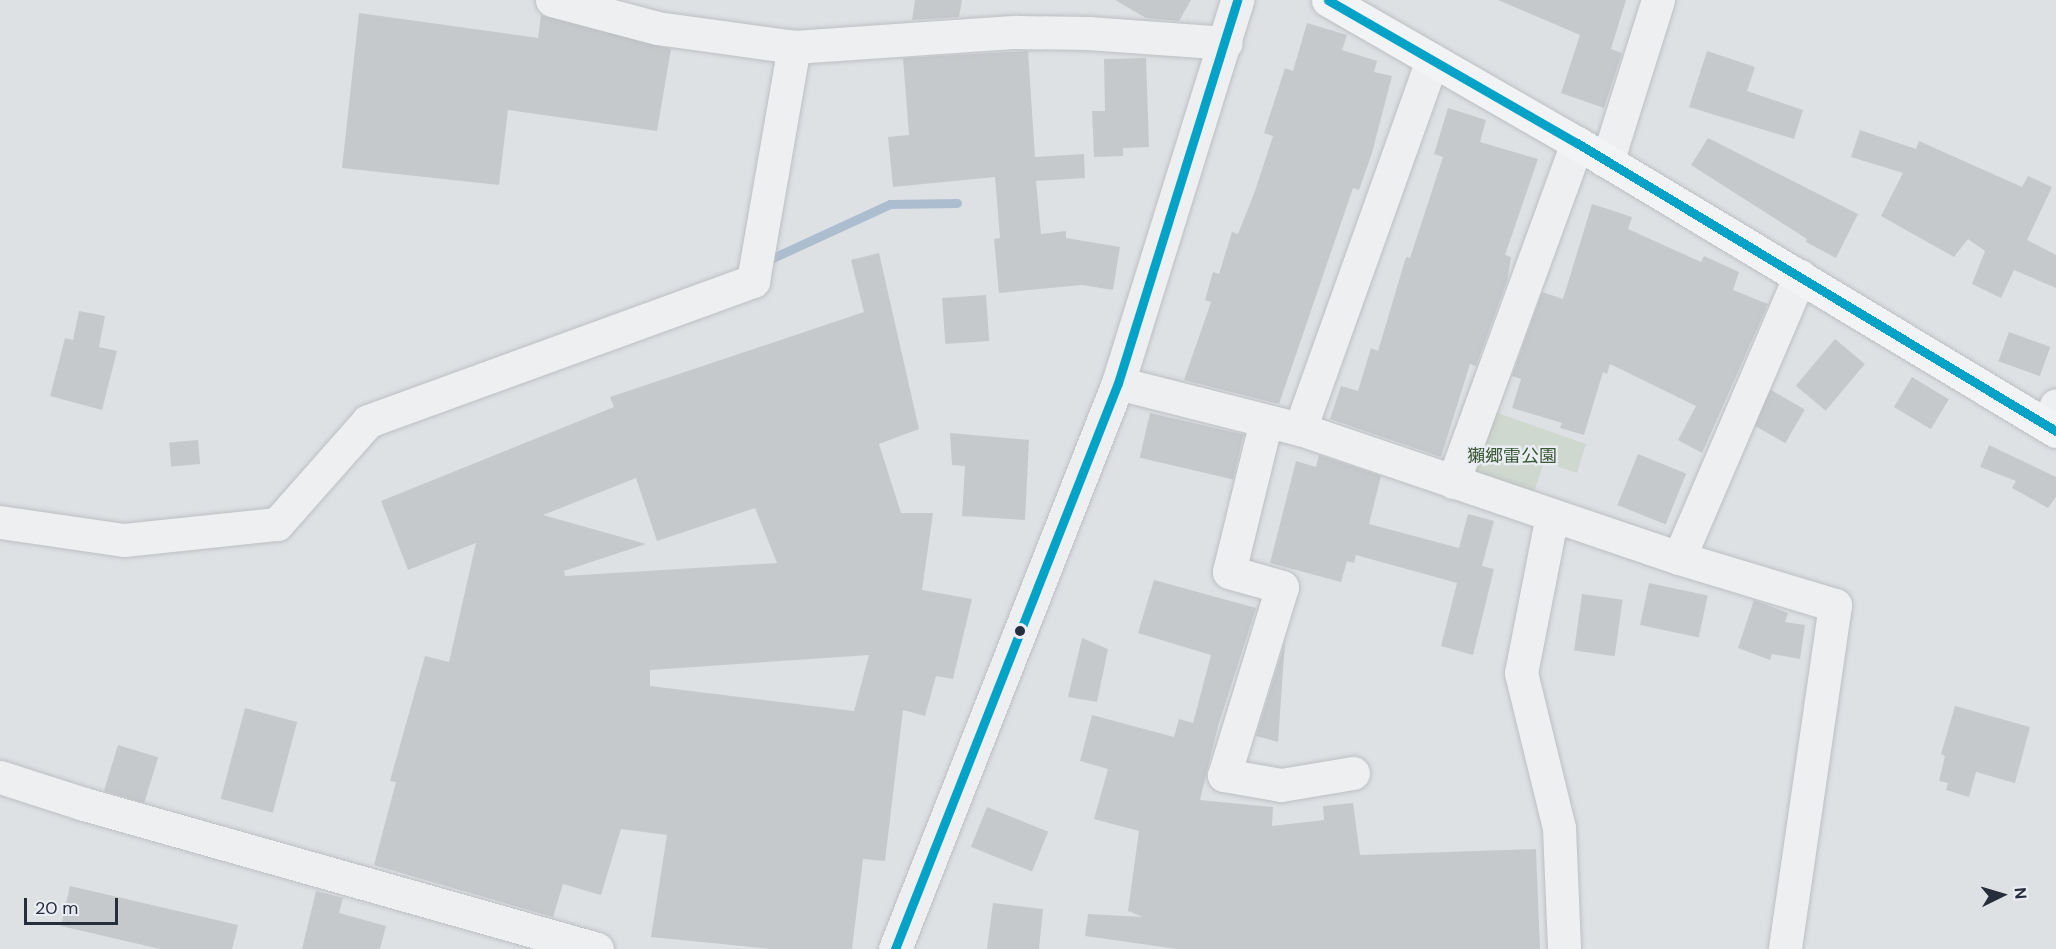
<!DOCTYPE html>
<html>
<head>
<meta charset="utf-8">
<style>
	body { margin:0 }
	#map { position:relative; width:2056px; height:949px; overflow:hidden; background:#dee1e4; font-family:"DM Sans","Noto Sans JP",sans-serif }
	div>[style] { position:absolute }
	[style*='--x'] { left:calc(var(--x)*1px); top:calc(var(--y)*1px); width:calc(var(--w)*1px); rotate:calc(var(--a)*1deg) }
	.green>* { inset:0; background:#ced8cf }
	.stream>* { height:9px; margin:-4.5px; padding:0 4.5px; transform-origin:4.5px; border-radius:4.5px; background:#acbdd0 }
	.building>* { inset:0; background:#c6c9cc; transform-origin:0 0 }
	.roads { filter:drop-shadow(0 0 2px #bdbfc2) drop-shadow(0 0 2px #bdbfc2) }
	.minor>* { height:33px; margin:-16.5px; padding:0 16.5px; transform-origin:16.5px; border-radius:16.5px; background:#edeff0 }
	.major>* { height:33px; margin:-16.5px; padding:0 16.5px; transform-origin:16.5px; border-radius:16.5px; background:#f2f3f4 }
	.bus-1>* { height:9px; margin:-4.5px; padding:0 4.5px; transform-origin:4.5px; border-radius:4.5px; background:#02a3c7 }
	.dots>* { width:16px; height:16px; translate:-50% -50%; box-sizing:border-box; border:3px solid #ebeef4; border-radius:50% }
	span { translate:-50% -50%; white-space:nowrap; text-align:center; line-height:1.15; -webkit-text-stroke:4.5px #ebeef4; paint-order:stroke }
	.park-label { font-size:18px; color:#3a5833 }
	.north { position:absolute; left:1972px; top:865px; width:60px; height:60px; -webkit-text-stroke:4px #ebeef4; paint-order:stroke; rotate:85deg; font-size:16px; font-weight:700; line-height:24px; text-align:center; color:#262e3c }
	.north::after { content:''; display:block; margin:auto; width:21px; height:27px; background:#262e3c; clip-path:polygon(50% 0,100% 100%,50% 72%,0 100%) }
	.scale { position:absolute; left:24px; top:898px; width:94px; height:27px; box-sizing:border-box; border:3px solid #262e3c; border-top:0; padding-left:8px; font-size:18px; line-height:21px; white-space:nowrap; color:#262e3c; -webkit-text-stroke:4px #ebeef4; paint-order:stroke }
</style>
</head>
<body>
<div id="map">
	<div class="green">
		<i style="clip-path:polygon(1492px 411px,1586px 444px,1577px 473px,1544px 462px,1532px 498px,1480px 480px,1475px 463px)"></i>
	</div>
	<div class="stream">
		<i style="--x:764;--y:262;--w:139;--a:-24.7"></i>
		<i style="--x:890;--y:204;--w:67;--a:-0.9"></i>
	</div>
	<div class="building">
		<i style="clip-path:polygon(915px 0,962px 0,959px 17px,912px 20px)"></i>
		<i style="clip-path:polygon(1115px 0,1191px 0,1179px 21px,1146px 18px)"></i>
		<i style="clip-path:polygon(1498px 0,1626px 0,1611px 49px,1622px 53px,1604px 108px,1561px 93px,1580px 35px)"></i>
		<i style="clip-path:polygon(359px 13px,538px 38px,541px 15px,671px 49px,657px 131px,508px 110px,499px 185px,342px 168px)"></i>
		<i style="clip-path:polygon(1307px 23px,1347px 35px,1342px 50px,1377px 61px,1374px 72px,1392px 76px,1372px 153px,1359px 190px,1353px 188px,1279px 404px,1184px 380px,1211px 302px,1205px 300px,1213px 272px,1219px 274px,1232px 232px,1238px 234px,1255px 191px,1273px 136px,1264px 133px,1285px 68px,1293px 71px)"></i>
		<i style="clip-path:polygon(1028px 51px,1035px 157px,1084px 154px,1085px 178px,1036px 181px,1041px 234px,1066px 231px,1066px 238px,1120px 247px,1113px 290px,1082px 285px,999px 293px,994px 239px,1000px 238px,995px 177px,893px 187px,888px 137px,909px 135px,903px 58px)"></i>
		<i style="clip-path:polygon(1707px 51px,1755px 67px,1747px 91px,1803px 110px,1794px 139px,1689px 107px)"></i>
		<i style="clip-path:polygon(1146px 58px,1149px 147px,1123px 148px,1123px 156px,1094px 157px,1092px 111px,1105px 111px,1104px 59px)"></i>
		<i style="clip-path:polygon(1448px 108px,1486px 120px,1480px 142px,1538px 159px,1505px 255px,1511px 257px,1507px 281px,1476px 366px,1470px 364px,1441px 457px,1330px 419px,1341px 386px,1358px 391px,1371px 348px,1378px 351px,1406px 257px,1410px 258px,1443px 157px,1434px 154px)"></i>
		<i style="clip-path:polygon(1860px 130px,1916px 149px,1919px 141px,2022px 187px,2028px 176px,2052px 187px,2027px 240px,2056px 255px,2056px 288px,2014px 270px,2001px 298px,1972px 284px,1985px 251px,1968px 239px,1954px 257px,1881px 216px,1903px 173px,1851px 157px)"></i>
		<i style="clip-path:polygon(1708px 138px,1858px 214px,1836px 258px,1806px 242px,1807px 239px,1691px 165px)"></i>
		<i style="clip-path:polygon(1592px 204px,1632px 217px,1628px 229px,1701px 262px,1704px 256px,1739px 272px,1733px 290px,1768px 304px,1702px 453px,1678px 440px,1696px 406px,1610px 364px,1607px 374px,1603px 372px,1584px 435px,1560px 428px,1562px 423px,1512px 408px,1521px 379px,1512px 376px,1542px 292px,1563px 299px)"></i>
		<i style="clip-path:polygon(evenodd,879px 253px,919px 429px,879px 444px,901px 513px,933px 513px,922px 590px,972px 599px,953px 679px,936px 676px,925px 716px,903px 710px,885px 861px,863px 859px,852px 949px,771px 949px,651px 937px,667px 835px,621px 829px,601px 895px,563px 884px,553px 917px,374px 865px,396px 782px,390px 781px,425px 656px,449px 662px,476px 543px,408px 570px,381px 501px,614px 407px,610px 397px,864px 312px,851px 260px,879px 253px,636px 478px,657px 541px,755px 508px,777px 563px,565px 576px,564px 571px,646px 544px,543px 515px,636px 478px,879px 253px,869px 655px,854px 711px,650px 686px,650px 670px,869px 655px)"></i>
		<i style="left:986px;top:295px;width:46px;height:44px;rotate:86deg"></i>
		<i style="clip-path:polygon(79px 311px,105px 316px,99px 347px,117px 351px,102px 410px,50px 396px,65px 338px,73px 340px)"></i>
		<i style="left:2009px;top:332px;width:44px;height:31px;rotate:20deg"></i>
		<i style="left:1835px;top:339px;width:39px;height:61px;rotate:40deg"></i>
		<i style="left:1912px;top:377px;width:43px;height:35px;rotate:31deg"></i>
		<i style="left:1771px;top:390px;width:39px;height:39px;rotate:30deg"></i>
		<i style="left:1150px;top:413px;width:96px;height:46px;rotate:13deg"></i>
		<i style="clip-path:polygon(950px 433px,1029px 440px,1025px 520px,962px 516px,965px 466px,952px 465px)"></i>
		<i style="left:198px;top:440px;width:24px;height:29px;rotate:85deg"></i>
		<i style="clip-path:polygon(1989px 445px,2056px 477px,2056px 497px,2048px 508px,2012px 488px,2016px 481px,1980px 467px)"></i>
		<i style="left:1638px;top:454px;width:52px;height:55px;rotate:22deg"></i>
		<i style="clip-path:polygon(1319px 455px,1381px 476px,1369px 524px,1459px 548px,1468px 514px,1494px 521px,1482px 566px,1494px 569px,1473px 655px,1441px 646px,1457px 583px,1356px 555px,1354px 563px,1347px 561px,1341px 582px,1270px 563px,1296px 461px,1316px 467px)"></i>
		<i style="clip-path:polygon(1154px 580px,1256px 608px,1218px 726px,1200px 800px,1273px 807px,1272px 826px,1324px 820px,1323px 806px,1353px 803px,1360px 855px,1536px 849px,1540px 949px,1177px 949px,1085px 936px,1088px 914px,1143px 917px,1128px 911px,1139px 831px,1094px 819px,1108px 769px,1080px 761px,1092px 715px,1174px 737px,1179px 719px,1193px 723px,1211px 655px,1138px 633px)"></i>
		<i style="left:1649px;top:583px;width:60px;height:43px;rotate:12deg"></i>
		<i style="left:1582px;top:594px;width:41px;height:57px;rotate:8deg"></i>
		<i style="clip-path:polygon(1754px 600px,1788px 613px,1785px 622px,1805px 625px,1800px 659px,1772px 654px,1770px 660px,1738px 648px)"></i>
		<i style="clip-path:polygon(1082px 638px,1108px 649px,1097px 702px,1068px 697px)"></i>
		<i style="clip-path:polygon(1285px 642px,1278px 742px,1256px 736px)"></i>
		<i style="clip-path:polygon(1955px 706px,2030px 727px,2015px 783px,1976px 772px,1969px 797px,1946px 790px,1948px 783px,1939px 781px,1945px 756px,1941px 754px)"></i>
		<i style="left:245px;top:708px;width:54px;height:94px;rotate:15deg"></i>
		<i style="left:118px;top:745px;width:42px;height:48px;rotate:17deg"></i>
		<i style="left:987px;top:807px;width:66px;height:43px;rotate:22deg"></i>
		<i style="clip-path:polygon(70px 886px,238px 925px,232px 949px,160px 949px,61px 926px)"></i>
		<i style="clip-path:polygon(316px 891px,343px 898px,339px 913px,386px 926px,380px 949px,302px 949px)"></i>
		<i style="clip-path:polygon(993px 903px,1043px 909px,1039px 949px,987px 949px)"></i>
	</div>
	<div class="roads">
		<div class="minor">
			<i style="--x:552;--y:0;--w:109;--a:14.9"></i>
			<i style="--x:657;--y:28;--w:138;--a:7.9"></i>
			<i style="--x:794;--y:47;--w:223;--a:-3.9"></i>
			<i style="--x:1016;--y:32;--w:72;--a:0.8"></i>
			<i style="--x:1088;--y:33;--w:138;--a:4.1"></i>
			<i style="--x:1604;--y:160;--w:16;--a:-60"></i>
			<i style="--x:1612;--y:146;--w:153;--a:-72.5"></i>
			<i style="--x:1118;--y:383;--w:188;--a:14.2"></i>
			<i style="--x:1300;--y:429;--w:400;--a:18.8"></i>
			<i style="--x:1679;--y:558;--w:163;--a:16.8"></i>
			<i style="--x:1835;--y:605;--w:348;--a:98.3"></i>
			<i style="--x:1266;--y:421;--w:155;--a:103.8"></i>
			<i style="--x:1229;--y:572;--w:55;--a:15.8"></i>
			<i style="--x:1282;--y:587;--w:197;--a:107.1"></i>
			<i style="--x:1224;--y:775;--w:58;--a:10"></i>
			<i style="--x:1281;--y:785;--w:73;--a:-9.5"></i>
			<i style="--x:2048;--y:426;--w:22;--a:-69"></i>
			<i style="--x:1300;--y:429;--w:392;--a:-70.3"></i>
			<i style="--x:1453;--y:482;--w:361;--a:-69.9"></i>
			<i style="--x:1552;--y:515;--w:161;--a:101.1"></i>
			<i style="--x:1521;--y:673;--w:160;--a:76.2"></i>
			<i style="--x:1559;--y:828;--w:121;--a:87.6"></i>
			<i style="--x:0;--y:522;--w:125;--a:8.3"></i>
			<i style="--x:124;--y:540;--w:154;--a:-6"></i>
			<i style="--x:277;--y:524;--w:137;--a:-48.5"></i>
			<i style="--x:368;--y:421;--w:410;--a:-20"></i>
			<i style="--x:753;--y:281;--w:238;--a:-80.1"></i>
			<i style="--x:1679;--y:558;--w:307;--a:-66.8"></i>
			<i style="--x:0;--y:777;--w:88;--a:17.8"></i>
			<i style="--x:84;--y:804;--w:533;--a:15.78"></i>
			<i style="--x:895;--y:949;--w:608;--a:-68.5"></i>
			<i style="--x:1118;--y:383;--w:401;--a:-72.7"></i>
		</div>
		<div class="major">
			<i style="--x:1328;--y:0;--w:287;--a:29.9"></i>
			<i style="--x:1577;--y:143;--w:559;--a:31.02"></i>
		</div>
	</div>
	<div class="bus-1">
		<i style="--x:1328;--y:0;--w:287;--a:29.9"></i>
		<i style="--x:1577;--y:143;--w:559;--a:31.02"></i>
		<i style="--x:895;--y:949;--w:608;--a:-68.5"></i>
		<i style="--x:1118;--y:383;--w:401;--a:-72.7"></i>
	</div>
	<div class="dots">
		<i style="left:1020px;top:631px;background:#262e3c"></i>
	</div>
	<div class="park-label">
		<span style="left:1512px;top:456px">獺郷雷公園</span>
	</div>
	<div class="north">N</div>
	<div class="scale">20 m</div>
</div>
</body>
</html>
